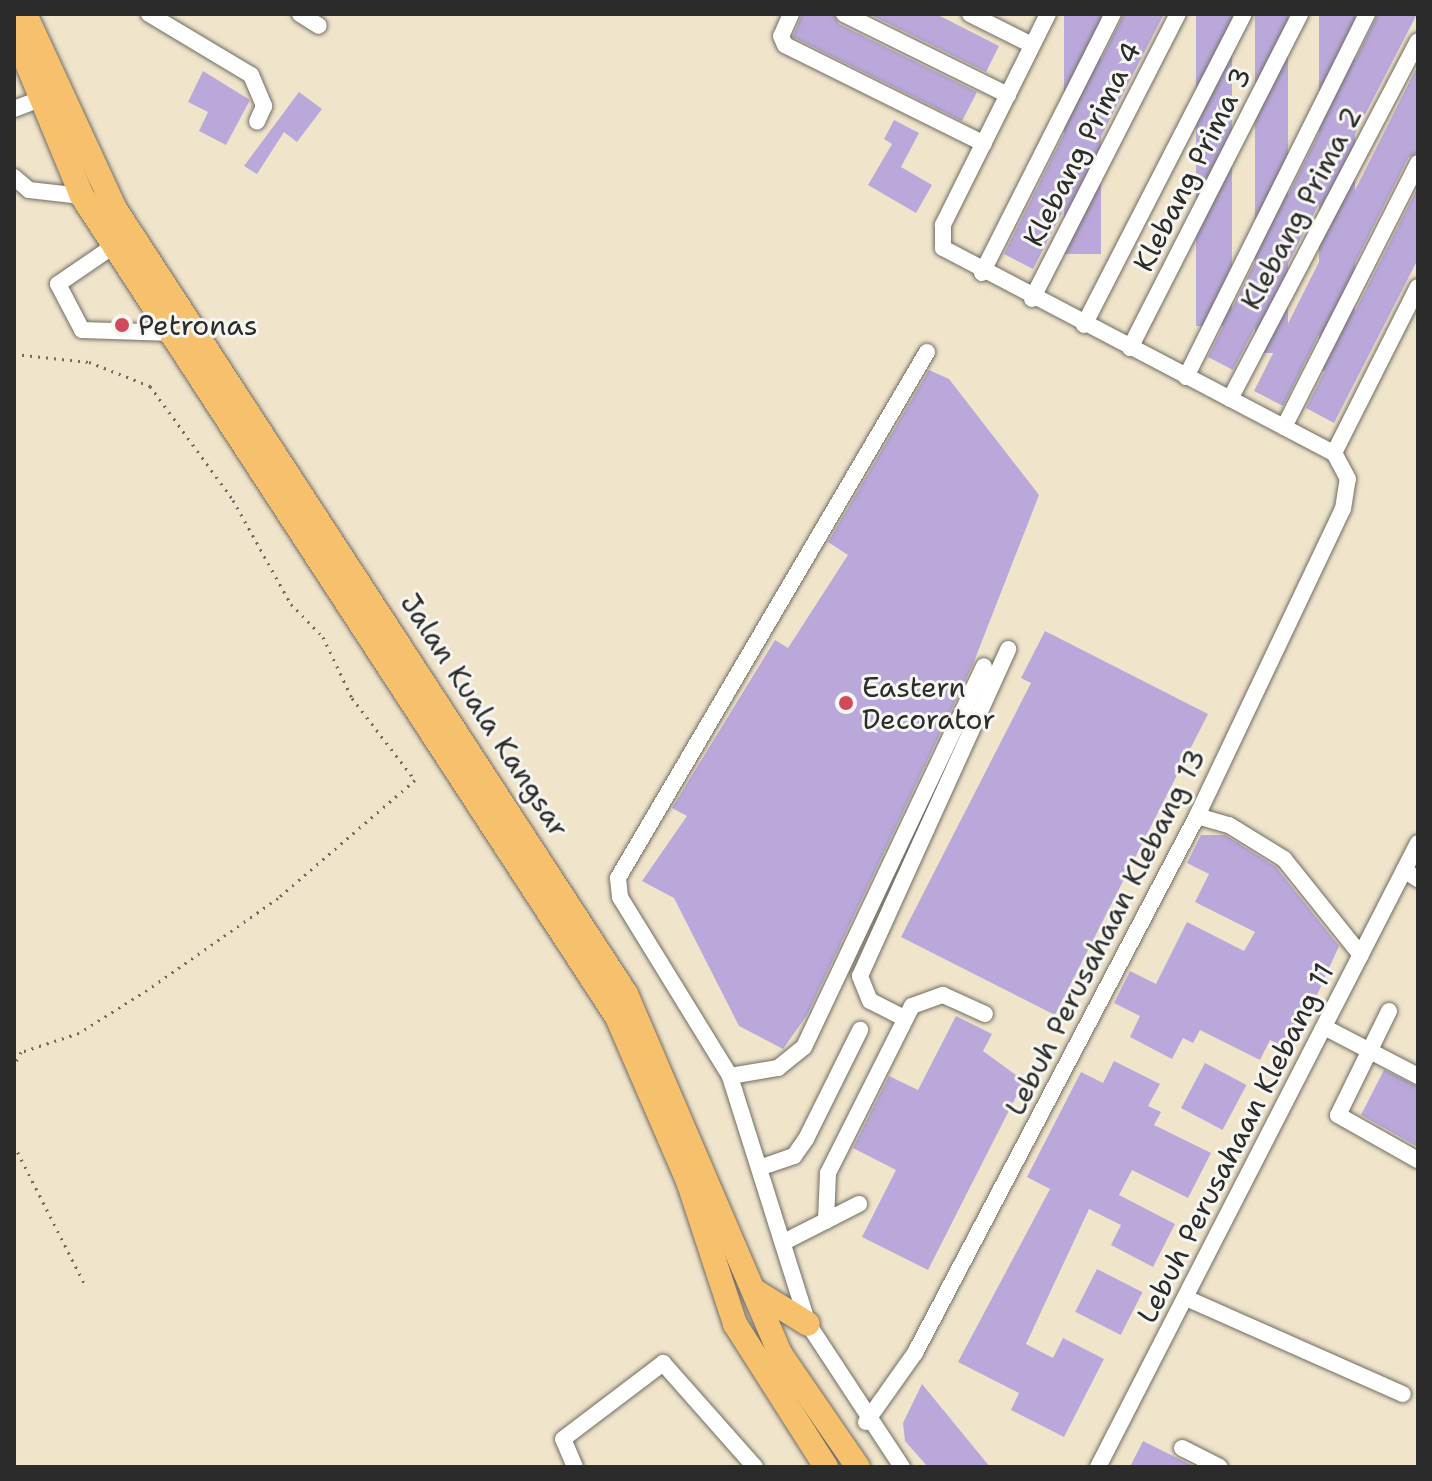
<!DOCTYPE html>
<html>
<head>
<meta charset="utf-8">
<style>
	body { margin:0 }
	#map { position:relative; width:1432px; height:1481px; overflow:hidden; background:#f0e4cb; font-family:"Shantell Sans",sans-serif }
	div>[style] { position:absolute }
	[style*='--x'] { left:calc(var(--x)*1px); top:calc(var(--y)*1px); width:calc(var(--w)*1px); rotate:calc(var(--a)*1deg) }
	.building>* { inset:0; background:#bba8db; transform-origin:0 0 }
	.path>* { height:3px; margin-top:-1.5px; transform-origin:0; background:repeating-linear-gradient(90deg,#706c63 0 2px,transparent 0 8px) }
	.roads { filter:drop-shadow(0 0 2px #706c63) drop-shadow(0 0 2px #706c63) }
	.minor>* { height:16px; margin:-8px; padding:0 8px; transform-origin:8px; border-radius:8px; background:#fff }
	.highway>* { height:24px; margin:-12px; padding:0 12px; transform-origin:12px; border-radius:12px; background:#f7c06c }
	.dots>* { width:22px; height:22px; translate:-50% -50%; box-sizing:border-box; border:4px solid #f6f6f2; border-radius:50% }
	span { translate:-50% -50%; white-space:nowrap; text-align:center; line-height:1.15; -webkit-text-stroke:6px #f6f6f2; paint-order:stroke }
	.street-label { font-size:28px; color:#2b2b2b }
	.poi-label { font-size:28px; color:#2b2b2b }
	.left { translate:0 -50%; text-align:left }
	.frame { position:absolute; inset:0; border:16px solid #2b2b2b; pointer-events:none }
</style>
</head>
<body>
<div id="map">
	<div class="building">
		<i style="clip-path:polygon(802px 14px,833px 14px,839px 24px,977px 92px,962px 121px,793px 37px)"></i>
		<i style="clip-path:polygon(869px 14px,936px 14px,999px 46px,986px 72px)"></i>
		<i style="left:1064px;top:14px;width:37px;height:240px"></i>
		<i style="clip-path:polygon(1124px 14px,1164px 14px,1033px 269px,1004px 254px)"></i>
		<i style="left:1196px;top:14px;width:36px;height:312px"></i>
		<i style="left:1255px;top:14px;width:33px;height:339px"></i>
		<i style="left:1319px;top:14px;width:36px;height:357px"></i>
		<i style="clip-path:polygon(1378px 14px,1417px 14px,1233px 370px,1208px 357px)"></i>
		<i style="clip-path:polygon(1418px 65px,1418px 152px,1408px 158px,1283px 406px,1254px 391px)"></i>
		<i style="clip-path:polygon(203px 71px,250px 100px,226px 145px,199px 131px,208px 112px,188px 102px)"></i>
		<i style="clip-path:polygon(299px 92px,322px 109px,297px 142px,284px 132px,257px 174px,244px 166px)"></i>
		<i style="clip-path:polygon(894px 120px,919px 133px,901px 167px,932px 185px,916px 213px,868px 185px,892px 144px,884px 139px)"></i>
		<i style="clip-path:polygon(1418px 187px,1418px 259px,1334px 423px,1306px 408px)"></i>
		<i style="clip-path:polygon(929px 370px,949px 379px,1039px 495px,973px 664px,807px 1015px,783px 1049px,739px 1026px,674px 898px,642px 881px,687px 816px,672px 808px,775px 640px,788px 648px,848px 555px,828px 542px)"></i>
		<i style="clip-path:polygon(1045px 631px,1208px 714px,1055px 1015px,901px 937px,1031px 683px,1021px 678px)"></i>
		<i style="clip-path:polygon(1201px 835px,1225px 835px,1276px 867px,1339px 946px,1292px 1051px,1270px 1040px,1260px 1060px,1200px 1030px,1193px 1043px,1183px 1038px,1172px 1059px,1130px 1037px,1140px 1016px,1114px 1003px,1130px 971px,1156px 984px,1187px 922px,1244px 951px,1255px 932px,1195px 902px,1209px 874px,1187px 863px)"></i>
		<i style="clip-path:polygon(956px 1016px,992px 1034px,983px 1051px,1024px 1081px,928px 1270px,862px 1237px,896px 1170px,853px 1148px,889px 1076px,918px 1090px)"></i>
		<i style="clip-path:polygon(1114px 1061px,1160px 1084px,1148px 1106px,1161px 1112px,1154px 1125px,1211px 1153px,1188px 1198px,1132px 1170px,1119px 1195px,1175px 1224px,1153px 1267px,1111px 1245px,1121px 1225px,1089px 1209px,1026px 1344px,1053px 1358px,1063px 1338px,1104px 1359px,1064px 1437px,1011px 1410px,1019px 1393px,958px 1362px,1050px 1189px,1027px 1177px,1081px 1072px,1103px 1083px)"></i>
		<i style="left:1205px;top:1063px;width:47px;height:51px;rotate:28deg"></i>
		<i style="clip-path:polygon(1384px 1070px,1418px 1087px,1418px 1147px,1361px 1115px)"></i>
		<i style="left:1097px;top:1269px;width:51px;height:48px;rotate:27deg"></i>
		<i style="clip-path:polygon(922px 1384px,990px 1467px,928px 1467px,905px 1441px,903px 1423px)"></i>
		<i style="clip-path:polygon(1143px 1441px,1195px 1467px,1130px 1467px)"></i>
	</div>
	<div class="path">
		<i style="--x:14;--y:354;--w:75;--a:6.1"></i>
		<i style="--x:89;--y:362;--w:66;--a:21.5"></i>
		<i style="--x:150;--y:386;--w:141;--a:53.9"></i>
		<i style="--x:233;--y:500;--w:119;--a:60.9"></i>
		<i style="--x:291;--y:604;--w:46;--a:45.9"></i>
		<i style="--x:323;--y:637;--w:68;--a:64.6"></i>
		<i style="--x:352;--y:698;--w:103;--a:52.5"></i>
		<i style="--x:415;--y:780;--w:181;--a:139.3"></i>
		<i style="--x:278;--y:898;--w:160;--a:144.9"></i>
		<i style="--x:147;--y:990;--w:80;--a:147.7"></i>
		<i style="--x:79;--y:1033;--w:61;--a:161.9"></i>
		<i style="--x:21;--y:1052;--w:15;--a:118"></i>
		<i style="--x:14;--y:1145;--w:155;--a:63.1"></i>
	</div>
	<div class="roads">
		<div class="minor">
			<i style="--x:149;--y:14;--w:119;--a:30.9"></i>
			<i style="--x:251;--y:75;--w:34;--a:67"></i>
			<i style="--x:264;--y:106;--w:17;--a:114"></i>
			<i style="--x:300;--y:14;--w:22;--a:32"></i>
			<i style="--x:791;--y:14;--w:24;--a:114"></i>
			<i style="--x:781;--y:36;--w:10;--a:66"></i>
			<i style="--x:785;--y:45;--w:222;--a:26.4"></i>
			<i style="--x:844;--y:14;--w:183;--a:26.3"></i>
			<i style="--x:970;--y:14;--w:69;--a:26.6"></i>
			<i style="--x:1048;--y:14;--w:236;--a:116.5"></i>
			<i style="--x:943;--y:225;--w:23;--a:90"></i>
			<i style="--x:943;--y:248;--w:441;--a:27.7"></i>
			<i style="--x:14;--y:109;--w:28;--a:-21"></i>
			<i style="--x:14;--y:177;--w:20;--a:41"></i>
			<i style="--x:29;--y:190;--w:53;--a:6.5"></i>
			<i style="--x:115;--y:245;--w:69;--a:145.6"></i>
			<i style="--x:58;--y:284;--w:52;--a:62.4"></i>
			<i style="--x:82;--y:330;--w:91;--a:1.9"></i>
			<i style="--x:982;--y:273;--w:290;--a:-63.2"></i>
			<i style="--x:1032;--y:299;--w:320;--a:-62.9"></i>
			<i style="--x:1084;--y:325;--w:350;--a:-62.8"></i>
			<i style="--x:1130;--y:348;--w:375;--a:-63"></i>
			<i style="--x:1186;--y:377;--w:406;--a:-63.5"></i>
			<i style="--x:1230;--y:399;--w:404;--a:-62.3"></i>
			<i style="--x:1284;--y:427;--w:296;--a:-63.1"></i>
			<i style="--x:1334;--y:453;--w:186;--a:-63.2"></i>
			<i style="--x:1197;--y:816;--w:33;--a:16"></i>
			<i style="--x:1229;--y:825;--w:65;--a:31.7"></i>
			<i style="--x:1284;--y:859;--w:123;--a:51.3"></i>
			<i style="--x:1404;--y:870;--w:17;--a:33"></i>
			<i style="--x:1389;--y:1011;--w:116;--a:116.1"></i>
			<i style="--x:1338;--y:1115;--w:92;--a:29.4"></i>
			<i style="--x:904;--y:1018;--w:38;--a:-153"></i>
			<i style="--x:870;--y:1001;--w:27;--a:-112"></i>
			<i style="--x:860;--y:976;--w:359;--a:-65.6"></i>
			<i style="--x:1326;--y:1028;--w:104;--a:27.6"></i>
			<i style="--x:730;--y:1076;--w:49;--a:-9.5"></i>
			<i style="--x:778;--y:1068;--w:33;--a:-39"></i>
			<i style="--x:804;--y:1047;--w:421;--a:-64.7"></i>
			<i style="--x:762;--y:1167;--w:34;--a:-19"></i>
			<i style="--x:794;--y:1156;--w:21;--a:-55"></i>
			<i style="--x:806;--y:1139;--w:122;--a:-63.6"></i>
			<i style="--x:826;--y:1221;--w:48;--a:-87.6"></i>
			<i style="--x:828;--y:1173;--w:187;--a:-63.3"></i>
			<i style="--x:912;--y:1006;--w:33;--a:-20"></i>
			<i style="--x:943;--y:995;--w:46;--a:24.3"></i>
			<i style="--x:786;--y:1241;--w:82;--a:-26.9"></i>
			<i style="--x:1186;--y:1298;--w:237;--a:23.9"></i>
			<i style="--x:866;--y:1422;--w:85;--a:-54.6"></i>
			<i style="--x:915;--y:1353;--w:607;--a:-62.29"></i>
			<i style="--x:1197;--y:816;--w:340;--a:-64.6"></i>
			<i style="--x:1343;--y:509;--w:30;--a:-81"></i>
			<i style="--x:1348;--y:479;--w:30;--a:-118"></i>
			<i style="--x:1182;--y:1448;--w:42;--a:26.6"></i>
			<i style="--x:575;--y:1467;--w:30;--a:-113"></i>
			<i style="--x:563;--y:1439;--w:126;--a:-37.2"></i>
			<i style="--x:663;--y:1363;--w:139;--a:48.5"></i>
			<i style="--x:902;--y:1467;--w:171;--a:-123.3"></i>
			<i style="--x:808;--y:1324;--w:260;--a:-107.5"></i>
			<i style="--x:730;--y:1076;--w:210;--a:-121.6"></i>
			<i style="--x:620;--y:897;--w:19;--a:-96"></i>
			<i style="--x:618;--y:878;--w:610;--a:-59.57"></i>
			<i style="--x:1098;--y:1467;--w:701;--a:-62.85"></i>
		</div>
		<div class="highway">
			<i style="--x:25;--y:14;--w:215;--a:65.2"></i>
			<i style="--x:115;--y:209;--w:937;--a:56.94"></i>
			<i style="--x:626;--y:994;--w:393;--a:66.8"></i>
			<i style="--x:781;--y:1355;--w:136;--a:55.5"></i>
			<i style="--x:14;--y:32;--w:178;--a:67.5"></i>
			<i style="--x:82;--y:196;--w:980;--a:56.91"></i>
			<i style="--x:617;--y:1017;--w:179;--a:66.6"></i>
			<i style="--x:688;--y:1181;--w:151;--a:71.8"></i>
			<i style="--x:735;--y:1324;--w:169;--a:57.5"></i>
			<i style="--x:755;--y:1291;--w:62;--a:31.9"></i>
		</div>
	</div>
	<div class="dots">
		<i style="left:122px;top:325px;background:#d1495b"></i>
		<i style="left:846px;top:703px;background:#d1495b"></i>
	</div>
	<div class="street-label">
		<span style="left:1082px;top:144px;rotate:-63deg">Klebang Prima 4</span>
		<span style="left:1192px;top:169px;rotate:-63deg">Klebang Prima 3</span>
		<span style="left:1301px;top:208px;rotate:-62deg">Klebang Prima 2</span>
		<span style="left:485px;top:715px;rotate:57deg">Jalan Kuala Kangsar</span>
		<span style="left:1105px;top:932px;rotate:-63deg">Lebuh Perusahaan Klebang 13</span>
		<span style="left:1235px;top:1143px;rotate:-63deg">Lebuh Perusahaan Klebang 11</span>
	</div>
	<div class="poi-label">
		<span class="left" style="left:138px;top:325px">Petronas</span>
		<span class="left" style="left:862px;top:703px">Eastern<br>Decorator</span>
	</div>
	<div class="frame"></div>
</div>
</body>
</html>
